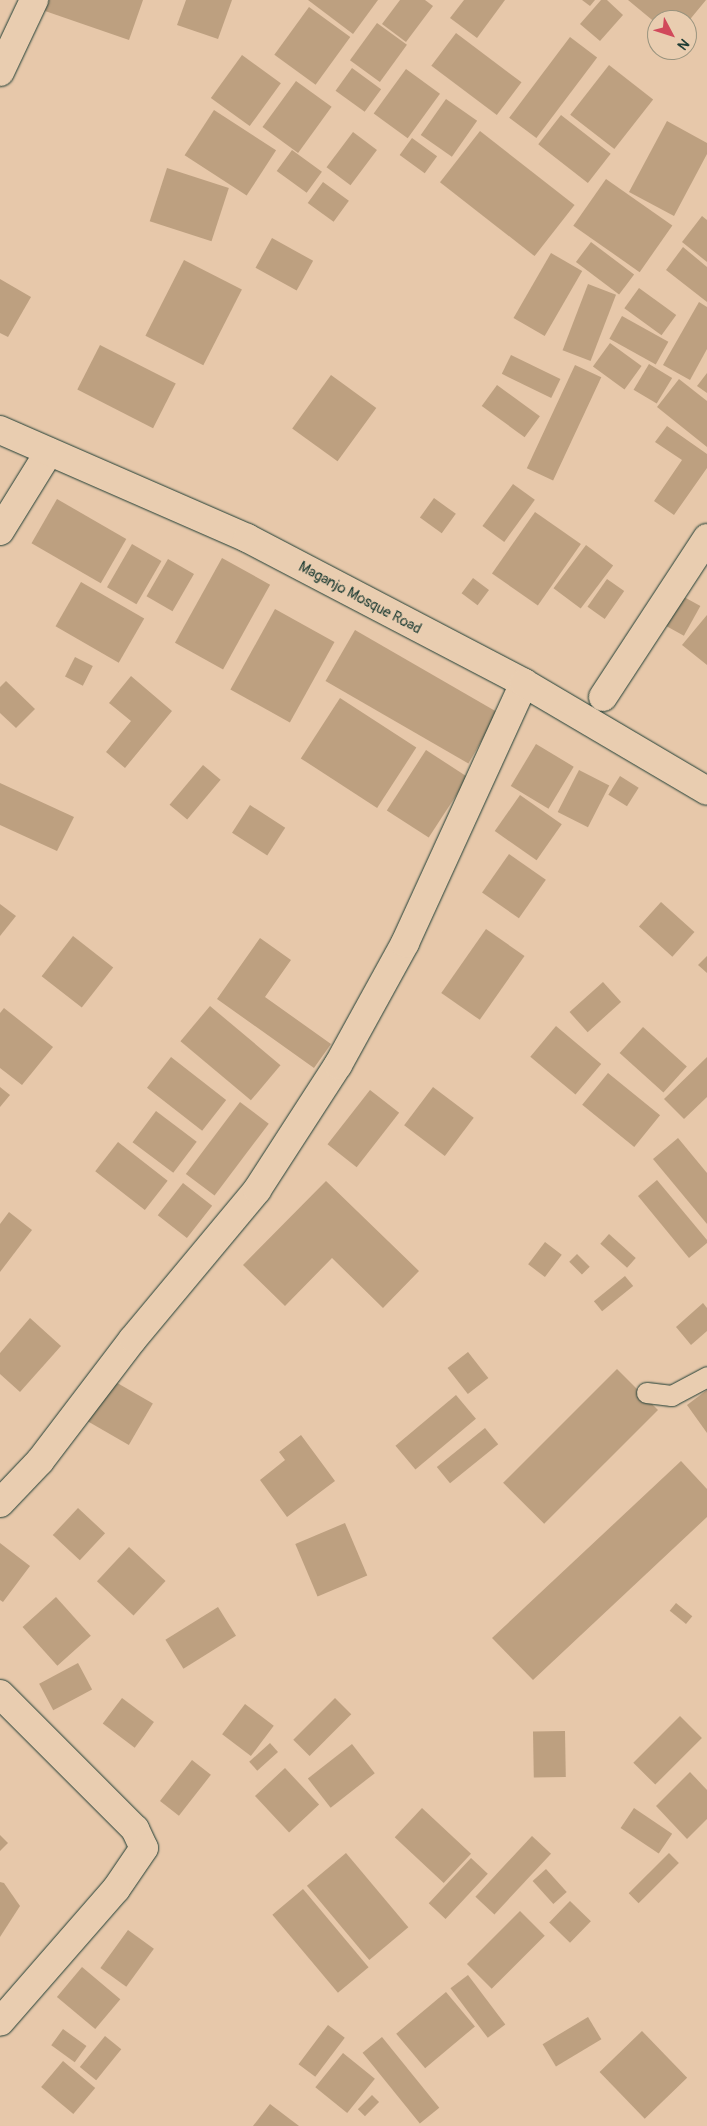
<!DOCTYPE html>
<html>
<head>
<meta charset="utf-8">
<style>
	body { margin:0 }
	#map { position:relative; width:707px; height:2126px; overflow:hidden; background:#e7c8aa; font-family:Pangolin,sans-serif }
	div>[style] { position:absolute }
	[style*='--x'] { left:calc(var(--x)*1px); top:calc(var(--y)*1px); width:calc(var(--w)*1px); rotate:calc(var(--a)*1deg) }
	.building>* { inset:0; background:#bda080; transform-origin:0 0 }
	.roads { filter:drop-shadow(0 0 1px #1f3d34) drop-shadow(0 0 1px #1f3d34) }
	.lane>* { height:20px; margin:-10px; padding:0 10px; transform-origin:10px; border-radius:10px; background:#e9cdb0 }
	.street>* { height:28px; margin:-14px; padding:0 14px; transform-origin:14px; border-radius:14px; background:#e9cdb0 }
	.secondary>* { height:28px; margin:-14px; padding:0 14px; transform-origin:14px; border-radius:14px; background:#e9cdb0 }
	span { translate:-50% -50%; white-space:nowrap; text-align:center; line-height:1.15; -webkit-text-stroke:4px #e9cdb0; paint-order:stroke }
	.street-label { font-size:15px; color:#1f3d34 }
	.north { position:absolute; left:647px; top:10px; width:50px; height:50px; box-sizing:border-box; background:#e9cdb0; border:1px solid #98937e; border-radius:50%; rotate:130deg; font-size:14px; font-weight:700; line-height:20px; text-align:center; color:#1f3d34 }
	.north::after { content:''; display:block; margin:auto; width:18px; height:22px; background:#d1495b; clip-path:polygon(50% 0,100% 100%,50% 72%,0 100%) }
</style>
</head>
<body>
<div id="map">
	<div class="building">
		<i style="clip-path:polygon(49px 0,143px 0,129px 40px,45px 11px)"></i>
		<i style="clip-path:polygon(186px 0,232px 0,218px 39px,177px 25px)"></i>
		<i style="clip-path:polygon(308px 0,378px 0,353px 34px)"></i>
		<i style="clip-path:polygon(400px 0,425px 0,433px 6px,406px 42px,382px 24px)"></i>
		<i style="clip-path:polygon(464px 0,505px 0,477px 38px,450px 18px)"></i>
		<i style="clip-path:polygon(582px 0,595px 0,590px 6px)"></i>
		<i style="clip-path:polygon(601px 0,607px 0,623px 15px,600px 41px,580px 24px)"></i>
		<i style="clip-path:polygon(628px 0,706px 0,687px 23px,687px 20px,657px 20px,657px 24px)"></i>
		<i style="left:309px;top:7px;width:51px;height:59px;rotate:36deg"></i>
		<i style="left:377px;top:23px;width:37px;height:46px;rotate:36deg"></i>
		<i style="left:456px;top:33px;width:82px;height:41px;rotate:37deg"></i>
		<i style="left:570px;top:37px;width:34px;height:101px;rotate:37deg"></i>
		<i style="left:242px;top:55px;width:48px;height:53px;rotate:36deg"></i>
		<i style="left:609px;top:65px;width:56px;height:63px;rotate:38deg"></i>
		<i style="left:352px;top:68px;width:36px;height:28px;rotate:36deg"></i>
		<i style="left:406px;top:69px;width:42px;height:55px;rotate:36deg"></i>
		<i style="left:296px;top:81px;width:44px;height:57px;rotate:36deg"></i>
		<i style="left:446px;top:99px;width:38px;height:44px;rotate:35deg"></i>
		<i style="left:214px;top:110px;width:74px;height:54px;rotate:33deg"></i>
		<i style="left:561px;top:115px;width:63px;height:37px;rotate:38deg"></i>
		<i style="clip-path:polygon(667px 121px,707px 143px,707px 154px,674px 216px,629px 192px)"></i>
		<i style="left:480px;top:131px;width:120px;height:65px;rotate:38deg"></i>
		<i style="left:353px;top:132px;width:30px;height:44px;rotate:37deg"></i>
		<i style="left:412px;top:138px;width:31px;height:21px;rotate:36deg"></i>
		<i style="left:292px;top:150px;width:37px;height:26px;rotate:36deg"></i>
		<i style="left:167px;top:168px;width:65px;height:56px;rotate:18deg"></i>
		<i style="left:606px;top:179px;width:81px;height:57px;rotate:35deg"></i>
		<i style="left:323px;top:182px;width:32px;height:26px;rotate:36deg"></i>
		<i style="clip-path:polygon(702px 216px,707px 220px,707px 262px,682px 242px)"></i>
		<i style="left:272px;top:238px;width:47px;height:34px;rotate:29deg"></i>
		<i style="left:591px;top:242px;width:54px;height:25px;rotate:37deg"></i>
		<i style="clip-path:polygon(683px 247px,707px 267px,707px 302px,666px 270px)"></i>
		<i style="left:551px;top:253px;width:36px;height:75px;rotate:30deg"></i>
		<i style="left:184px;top:260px;width:65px;height:85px;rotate:27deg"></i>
		<i style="clip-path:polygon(0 279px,31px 297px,8px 337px,0 333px)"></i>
		<i style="left:588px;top:284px;width:30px;height:71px;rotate:21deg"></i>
		<i style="left:639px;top:288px;width:46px;height:25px;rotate:36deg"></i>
		<i style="clip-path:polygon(699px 302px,707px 307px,707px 349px,690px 380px,663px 365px)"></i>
		<i style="left:622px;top:316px;width:53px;height:26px;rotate:29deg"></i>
		<i style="left:610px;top:343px;width:39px;height:29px;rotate:36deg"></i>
		<i style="left:100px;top:345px;width:85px;height:50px;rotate:27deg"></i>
		<i style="left:511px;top:355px;width:55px;height:21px;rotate:26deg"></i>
		<i style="left:649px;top:364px;width:27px;height:30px;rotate:31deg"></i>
		<i style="left:575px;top:365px;width:29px;height:114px;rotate:25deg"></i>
		<i style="clip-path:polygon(707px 373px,707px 393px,697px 386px)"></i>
		<i style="left:331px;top:375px;width:56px;height:66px;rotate:36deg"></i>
		<i style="clip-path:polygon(679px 379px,707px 401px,707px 447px,657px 407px)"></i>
		<i style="left:497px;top:385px;width:53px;height:26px;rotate:36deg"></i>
		<i style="clip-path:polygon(667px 426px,707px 454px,707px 468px,674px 515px,654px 501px,682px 460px,655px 442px)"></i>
		<i style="left:513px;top:484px;width:27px;height:52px;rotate:36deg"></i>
		<i style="left:434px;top:498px;width:27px;height:24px;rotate:36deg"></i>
		<i style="left:57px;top:499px;width:80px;height:51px;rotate:30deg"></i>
		<i style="left:535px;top:512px;width:56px;height:75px;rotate:35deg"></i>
		<i style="left:132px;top:544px;width:34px;height:50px;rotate:30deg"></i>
		<i style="left:586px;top:545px;width:34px;height:54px;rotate:37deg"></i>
		<i style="left:222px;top:558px;width:55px;height:97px;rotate:29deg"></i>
		<i style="left:168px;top:559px;width:30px;height:43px;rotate:30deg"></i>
		<i style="left:473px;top:578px;width:20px;height:19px;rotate:37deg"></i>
		<i style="left:607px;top:579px;width:21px;height:34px;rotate:35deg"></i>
		<i style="left:81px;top:582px;width:73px;height:51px;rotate:30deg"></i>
		<i style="left:675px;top:592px;width:29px;height:34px;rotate:29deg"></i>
		<i style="left:275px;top:609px;width:68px;height:92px;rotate:29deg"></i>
		<i style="clip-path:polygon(707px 615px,707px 665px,682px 645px)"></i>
		<i style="left:355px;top:630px;width:165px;height:59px;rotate:30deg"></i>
		<i style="left:75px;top:657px;width:20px;height:22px;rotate:27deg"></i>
		<i style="clip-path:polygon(131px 676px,172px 711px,125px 768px,106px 752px,131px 721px,109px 703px)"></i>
		<i style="clip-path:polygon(6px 681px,35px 709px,16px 728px,0 713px,0 687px)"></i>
		<i style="left:340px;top:698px;width:91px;height:72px;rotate:33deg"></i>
		<i style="left:536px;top:744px;width:44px;height:49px;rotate:31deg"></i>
		<i style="left:426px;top:750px;width:50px;height:72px;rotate:33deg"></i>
		<i style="left:203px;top:765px;width:23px;height:52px;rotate:40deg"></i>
		<i style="left:579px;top:770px;width:34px;height:47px;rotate:27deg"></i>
		<i style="left:620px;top:776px;width:22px;height:22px;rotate:32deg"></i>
		<i style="clip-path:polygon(0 783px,74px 817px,57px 851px,0 825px)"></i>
		<i style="left:520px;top:795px;width:51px;height:44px;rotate:35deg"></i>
		<i style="left:250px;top:805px;width:42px;height:33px;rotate:33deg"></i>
		<i style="left:509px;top:854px;width:45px;height:47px;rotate:35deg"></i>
		<i style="left:661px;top:902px;width:45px;height:33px;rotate:42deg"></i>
		<i style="clip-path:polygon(0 904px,16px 916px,0 936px)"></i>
		<i style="left:486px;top:929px;width:47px;height:78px;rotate:35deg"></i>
		<i style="left:73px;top:936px;width:51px;height:51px;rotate:38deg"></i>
		<i style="clip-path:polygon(260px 938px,291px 960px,265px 997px,331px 1044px,314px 1068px,217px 999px)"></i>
		<i style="clip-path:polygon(707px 956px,707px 973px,698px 965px)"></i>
		<i style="left:603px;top:982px;width:27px;height:45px;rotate:48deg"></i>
		<i style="left:210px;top:1006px;width:92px;height:46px;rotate:40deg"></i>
		<i style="clip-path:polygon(4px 1008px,53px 1047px,22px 1085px,0 1068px,0 1013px)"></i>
		<i style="left:556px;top:1026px;width:59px;height:40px;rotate:40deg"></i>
		<i style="left:643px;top:1027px;width:59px;height:35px;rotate:42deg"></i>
		<i style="left:171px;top:1057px;width:70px;height:39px;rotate:38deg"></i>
		<i style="clip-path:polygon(707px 1057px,707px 1097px,684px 1119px,664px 1099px)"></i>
		<i style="left:608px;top:1073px;width:67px;height:41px;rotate:39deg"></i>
		<i style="clip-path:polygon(0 1087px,10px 1095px,0 1107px)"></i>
		<i style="left:433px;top:1087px;width:51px;height:48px;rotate:37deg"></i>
		<i style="left:370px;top:1090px;width:37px;height:69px;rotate:38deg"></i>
		<i style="left:240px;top:1102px;width:36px;height:90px;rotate:37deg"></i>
		<i style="left:156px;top:1111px;width:51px;height:39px;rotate:37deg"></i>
		<i style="clip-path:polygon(678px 1138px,707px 1173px,707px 1224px,653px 1159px)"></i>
		<i style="left:118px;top:1142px;width:63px;height:37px;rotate:38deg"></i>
		<i style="clip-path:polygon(657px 1180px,707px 1240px,707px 1243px,689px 1258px,638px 1196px)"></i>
		<i style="clip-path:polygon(326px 1181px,419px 1271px,383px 1308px,332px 1258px,285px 1306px,243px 1265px)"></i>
		<i style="left:183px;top:1183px;width:37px;height:41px;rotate:38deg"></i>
		<i style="clip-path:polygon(9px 1212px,32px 1230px,0 1272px,0 1224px)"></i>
		<i style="left:609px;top:1234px;width:36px;height:13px;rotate:42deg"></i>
		<i style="left:545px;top:1242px;width:21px;height:28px;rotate:37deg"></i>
		<i style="left:577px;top:1254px;width:18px;height:11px;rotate:45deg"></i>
		<i style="left:625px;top:1276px;width:13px;height:40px;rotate:51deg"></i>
		<i style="clip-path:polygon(703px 1303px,707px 1308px,707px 1331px,691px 1345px,676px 1327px)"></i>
		<i style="clip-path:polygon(30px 1318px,61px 1346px,20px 1392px,0 1374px,0 1353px)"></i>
		<i style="left:468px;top:1352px;width:33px;height:26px;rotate:52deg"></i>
		<i style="left:617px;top:1369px;width:58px;height:161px;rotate:45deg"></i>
		<i style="left:100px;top:1373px;width:61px;height:48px;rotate:30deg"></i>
		<i style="clip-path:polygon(707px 1390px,707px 1433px,687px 1405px)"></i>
		<i style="left:456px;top:1395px;width:31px;height:79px;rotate:50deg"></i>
		<i style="left:485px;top:1428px;width:21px;height:62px;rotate:51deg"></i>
		<i style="clip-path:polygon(301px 1435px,335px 1481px,287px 1517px,260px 1480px,285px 1460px,279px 1452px)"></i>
		<i style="clip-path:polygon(681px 1461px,707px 1489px,707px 1517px,533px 1680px,492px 1638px)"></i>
		<i style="left:78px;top:1508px;width:37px;height:37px;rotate:43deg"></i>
		<i style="left:345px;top:1523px;width:57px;height:54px;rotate:67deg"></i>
		<i style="clip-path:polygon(0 1543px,30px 1566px,3px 1602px,0 1600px)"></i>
		<i style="left:129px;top:1547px;width:50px;height:47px;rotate:43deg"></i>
		<i style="left:56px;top:1597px;width:52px;height:45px;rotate:48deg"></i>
		<i style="left:676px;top:1603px;width:21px;height:10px;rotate:39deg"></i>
		<i style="left:218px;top:1607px;width:34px;height:62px;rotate:58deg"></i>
		<i style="left:78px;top:1663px;width:30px;height:44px;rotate:62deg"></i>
		<i style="left:122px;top:1698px;width:40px;height:32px;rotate:37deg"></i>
		<i style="left:335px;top:1698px;width:23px;height:59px;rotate:45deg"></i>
		<i style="left:245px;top:1704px;width:36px;height:38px;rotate:37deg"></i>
		<i style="left:680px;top:1716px;width:31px;height:66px;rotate:45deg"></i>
		<i style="left:565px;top:1731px;width:46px;height:32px;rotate:89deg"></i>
		<i style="left:270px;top:1743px;width:12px;height:28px;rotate:48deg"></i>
		<i style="left:352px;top:1744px;width:37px;height:56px;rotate:52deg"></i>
		<i style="left:192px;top:1760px;width:24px;height:52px;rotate:38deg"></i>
		<i style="left:285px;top:1768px;width:50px;height:41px;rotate:47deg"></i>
		<i style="clip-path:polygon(690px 1772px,707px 1790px,707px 1819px,687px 1839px,656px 1806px)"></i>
		<i style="left:422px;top:1808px;width:67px;height:40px;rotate:43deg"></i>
		<i style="left:634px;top:1808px;width:46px;height:24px;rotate:34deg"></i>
		<i style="clip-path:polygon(0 1835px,8px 1843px,0 1851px)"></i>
		<i style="left:532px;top:1836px;width:26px;height:83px;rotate:43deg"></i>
		<i style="left:346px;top:1853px;width:97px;height:51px;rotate:50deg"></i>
		<i style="left:669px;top:1853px;width:14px;height:57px;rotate:45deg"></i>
		<i style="left:471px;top:1858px;width:23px;height:62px;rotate:43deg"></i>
		<i style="left:546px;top:1869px;width:31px;height:18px;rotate:48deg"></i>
		<i style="clip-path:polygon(0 1882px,4px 1883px,20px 1906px,0 1937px)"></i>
		<i style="left:303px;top:1889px;width:102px;height:40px;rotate:50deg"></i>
		<i style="left:570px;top:1901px;width:29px;height:30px;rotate:44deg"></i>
		<i style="left:520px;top:1911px;width:35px;height:75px;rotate:45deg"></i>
		<i style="left:128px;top:1930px;width:32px;height:47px;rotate:36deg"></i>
		<i style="left:82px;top:1967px;width:50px;height:39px;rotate:40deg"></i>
		<i style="left:468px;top:1975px;width:62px;height:22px;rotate:53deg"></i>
		<i style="left:446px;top:1992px;width:45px;height:65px;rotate:50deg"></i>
		<i style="left:588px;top:2017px;width:26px;height:53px;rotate:59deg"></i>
		<i style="left:328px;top:2025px;width:21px;height:49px;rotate:37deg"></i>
		<i style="left:63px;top:2029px;width:29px;height:20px;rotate:36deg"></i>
		<i style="left:642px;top:2031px;width:65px;height:59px;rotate:46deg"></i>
		<i style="left:105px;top:2036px;width:21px;height:40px;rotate:39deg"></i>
		<i style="left:382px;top:2037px;width:91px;height:25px;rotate:51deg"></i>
		<i style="left:343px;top:2053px;width:41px;height:44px;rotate:39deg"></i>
		<i style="left:63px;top:2061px;width:42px;height:34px;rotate:40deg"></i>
		<i style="left:372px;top:2095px;width:10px;height:20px;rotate:45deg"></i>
		<i style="clip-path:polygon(270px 2104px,299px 2126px,253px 2126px)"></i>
	</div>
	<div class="roads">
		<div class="lane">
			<i style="--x:647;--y:1393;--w:25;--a:7"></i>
			<i style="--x:672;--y:1396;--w:40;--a:-28"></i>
		</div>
		<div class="street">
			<i style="--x:0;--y:72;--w:80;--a:-64.7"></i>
			<i style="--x:0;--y:531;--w:93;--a:-58.2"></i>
			<i style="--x:603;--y:697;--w:190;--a:-56.8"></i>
			<i style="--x:0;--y:1503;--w:58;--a:-46.4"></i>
			<i style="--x:40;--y:1461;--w:153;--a:-52.7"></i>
			<i style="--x:133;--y:1339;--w:194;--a:-50.2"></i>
			<i style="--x:257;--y:1190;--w:149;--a:-57.1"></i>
			<i style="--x:338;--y:1065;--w:139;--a:-61.2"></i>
			<i style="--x:405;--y:943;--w:286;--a:-65.4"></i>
			<i style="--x:0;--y:1694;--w:191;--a:45"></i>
			<i style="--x:135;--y:1829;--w:21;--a:65"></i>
			<i style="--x:144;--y:1848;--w:50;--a:124.3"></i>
			<i style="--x:116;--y:1889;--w:176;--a:131.1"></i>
		</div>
		<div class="secondary">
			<i style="--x:0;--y:430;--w:270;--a:23.6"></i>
			<i style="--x:247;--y:538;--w:313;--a:27.6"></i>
			<i style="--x:524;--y:683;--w:212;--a:30.5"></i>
		</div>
	</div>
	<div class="street-label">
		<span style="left:360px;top:598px;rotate:28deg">Maganjo Mosque Road</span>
	</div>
	<div class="north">N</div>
</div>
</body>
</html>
